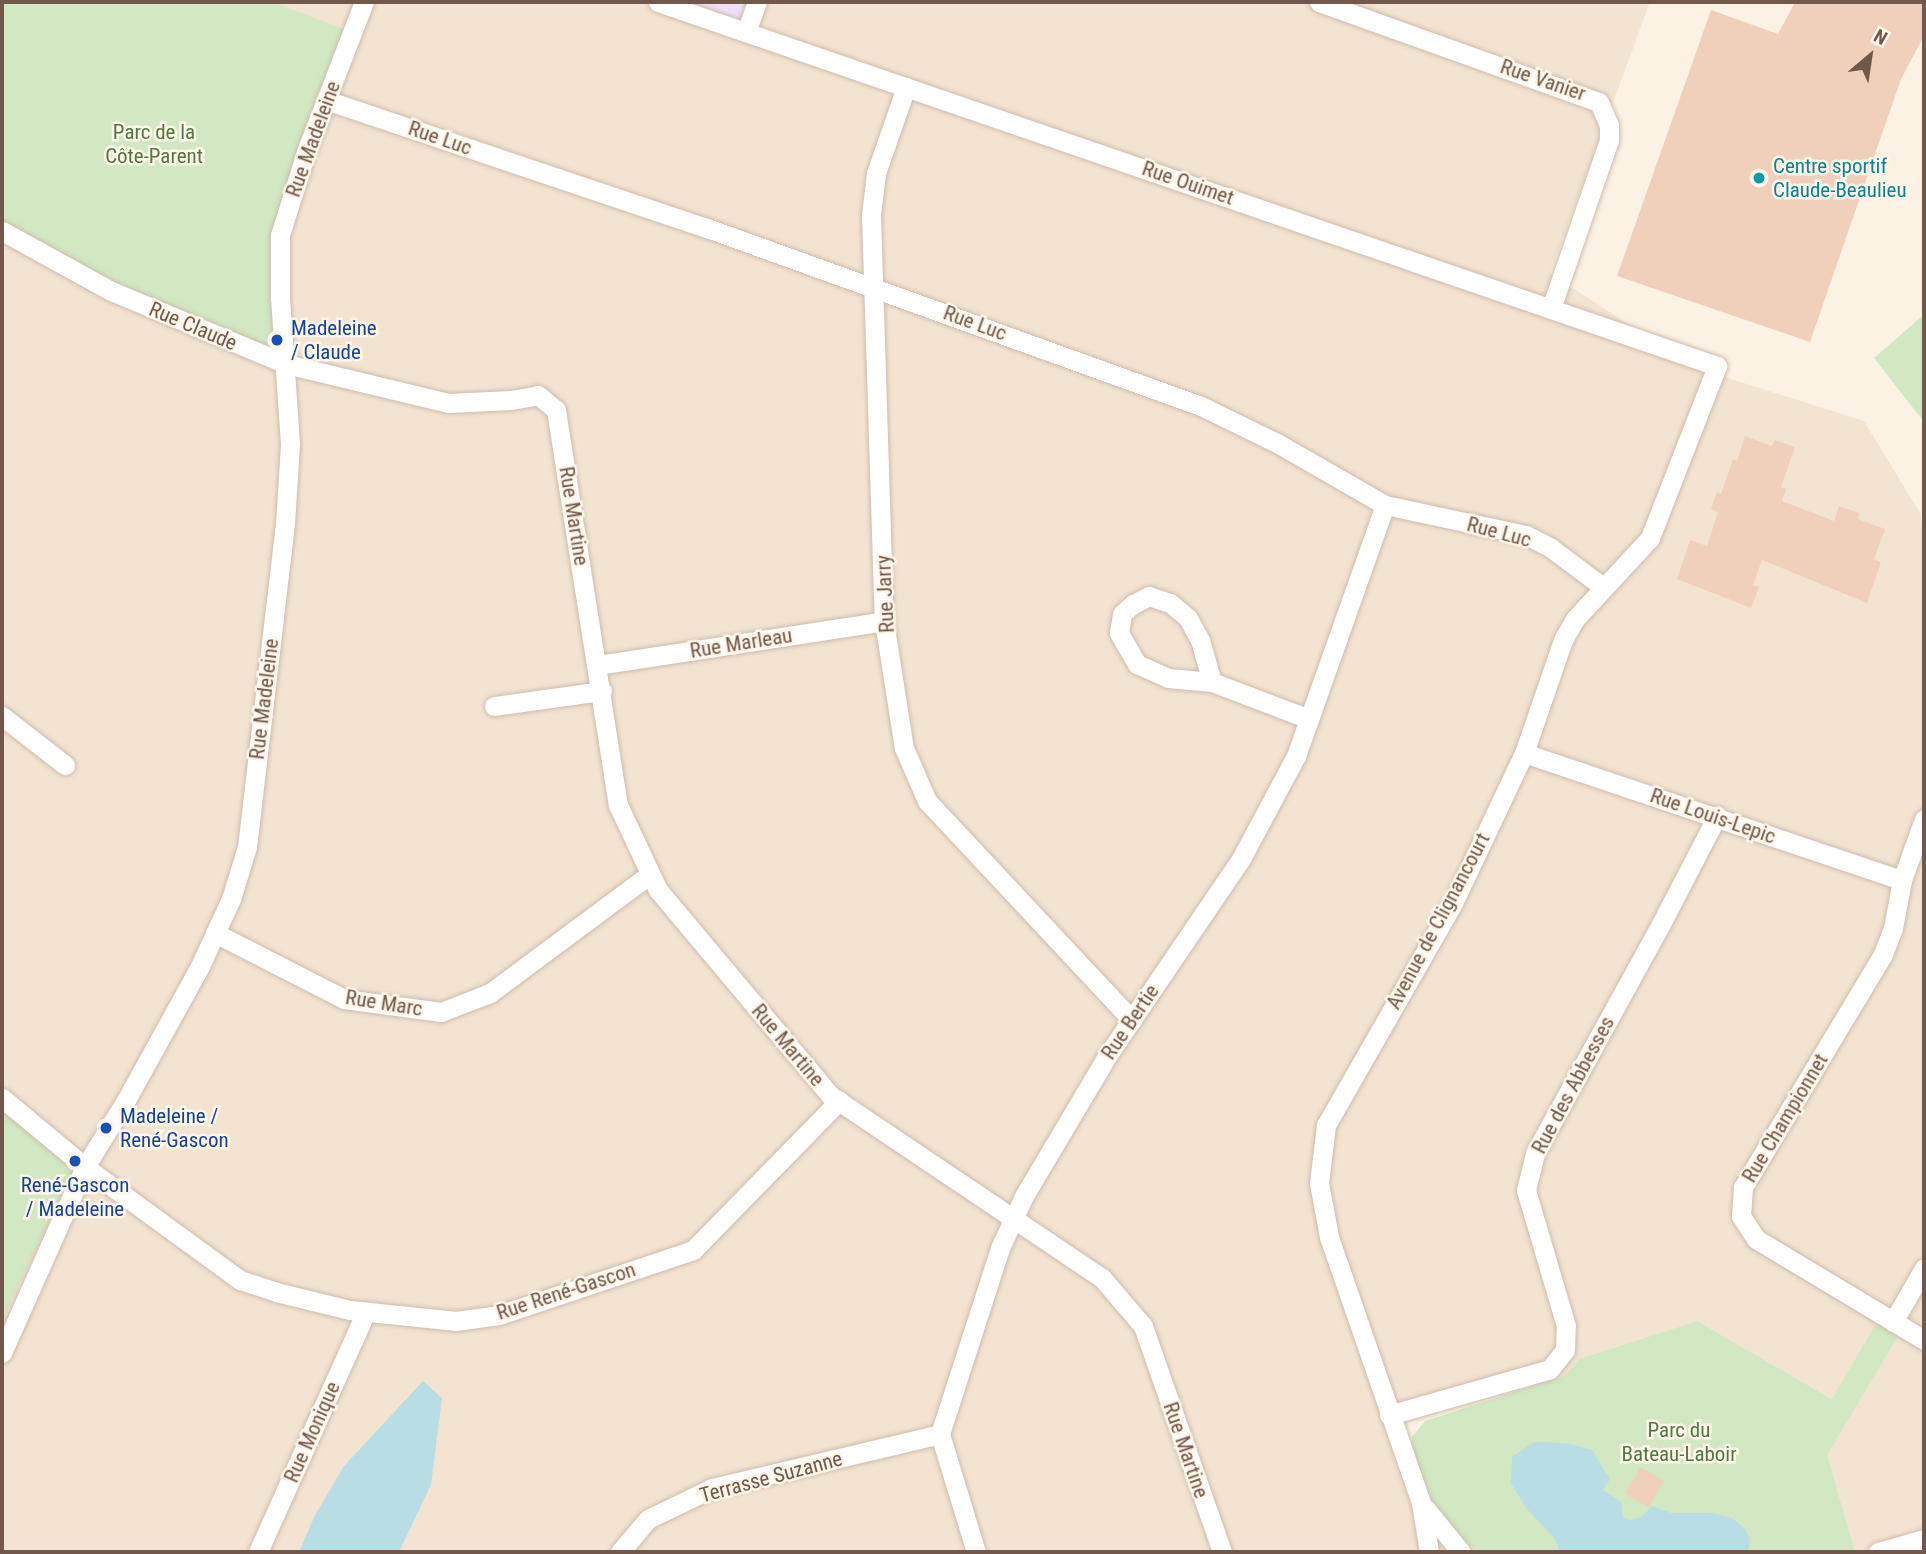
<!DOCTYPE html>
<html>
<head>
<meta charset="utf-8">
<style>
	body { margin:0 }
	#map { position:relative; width:1926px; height:1554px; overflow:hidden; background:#fbf2e3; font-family:"Roboto Condensed",sans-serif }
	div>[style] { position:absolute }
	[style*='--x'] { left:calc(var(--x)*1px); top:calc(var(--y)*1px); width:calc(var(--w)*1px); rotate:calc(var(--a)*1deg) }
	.residential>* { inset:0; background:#f3e4d1 }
	.education>* { inset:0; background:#efe0f7 }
	.green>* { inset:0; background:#d1e8c2 }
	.water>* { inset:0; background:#b8dde4 }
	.building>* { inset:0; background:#f0d0bb; transform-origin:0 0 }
	.roads { filter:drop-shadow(0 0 2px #cebcad) drop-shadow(0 0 2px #cebcad) }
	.minor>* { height:19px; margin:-9.5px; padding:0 9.5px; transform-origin:9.5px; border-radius:9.5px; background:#fff }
	.dots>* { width:19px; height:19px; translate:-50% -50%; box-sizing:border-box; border:4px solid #fef6e9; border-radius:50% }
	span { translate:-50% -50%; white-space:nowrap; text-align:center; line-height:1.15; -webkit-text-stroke:5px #fef6e9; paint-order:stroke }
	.street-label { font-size:21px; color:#72584a }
	.park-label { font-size:21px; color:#527842 }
	.culture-label { font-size:21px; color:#0d838f }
	.left { translate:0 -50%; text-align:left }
	.transit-label { font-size:21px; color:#164399 }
	.frame { position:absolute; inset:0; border:4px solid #72584a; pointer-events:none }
	.north { position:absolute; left:1835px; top:21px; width:70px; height:70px; -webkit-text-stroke:5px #fef6e9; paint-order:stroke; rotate:29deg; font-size:19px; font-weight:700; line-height:28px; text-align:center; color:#72584a }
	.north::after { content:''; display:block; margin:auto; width:24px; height:32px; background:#72584a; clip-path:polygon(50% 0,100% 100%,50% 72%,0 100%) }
</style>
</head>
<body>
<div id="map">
	<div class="residential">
		<i style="clip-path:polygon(273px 2px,1650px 2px,1550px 273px,1693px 367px,1864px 421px,1920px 513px,1924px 535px,1924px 1539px,1878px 1552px,1852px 1552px,1826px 1455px,1903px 1328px,1832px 1399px,1697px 1321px,1579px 1359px,1564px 1376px,1389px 1415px,1480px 1552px,399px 1552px,431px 1485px,314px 1517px,299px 1552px,2px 1552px,2px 1327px,12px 1298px,2px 1107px,2px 233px,273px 234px,347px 30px)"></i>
	</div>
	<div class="education">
		<i style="clip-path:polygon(662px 2px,748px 2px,737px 29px)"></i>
	</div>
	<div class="green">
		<i style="clip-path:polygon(2px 2px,273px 2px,347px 30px,273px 234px,287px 362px,2px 233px)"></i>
		<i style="clip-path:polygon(1921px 317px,1924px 319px,1924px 422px,1874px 358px)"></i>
		<i style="clip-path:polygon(2px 1107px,75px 1168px,12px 1298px,2px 1327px)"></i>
		<i style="clip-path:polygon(1881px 1315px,1903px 1328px,1827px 1455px,1855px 1552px,1480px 1552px,1460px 1539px,1435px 1508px,1411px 1448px,1412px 1437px,1425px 1421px,1564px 1376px,1579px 1359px,1697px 1321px,1832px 1399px)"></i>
	</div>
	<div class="water">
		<i style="clip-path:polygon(423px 1381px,442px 1398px,431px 1485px,399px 1552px,299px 1552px,314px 1517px,344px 1466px)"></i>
		<i style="clip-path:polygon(1534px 1442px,1566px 1443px,1592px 1450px,1610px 1479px,1603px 1490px,1621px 1502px,1623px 1517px,1630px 1520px,1641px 1517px,1652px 1506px,1671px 1513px,1714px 1513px,1732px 1518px,1744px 1528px,1750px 1539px,1748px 1552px,1560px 1552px,1555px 1539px,1526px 1508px,1511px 1483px,1512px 1457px)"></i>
	</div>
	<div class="building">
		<i style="clip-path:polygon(1795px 2px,1924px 2px,1924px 36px,1901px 79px,1810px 342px,1617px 276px,1711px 10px,1778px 34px)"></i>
		<i style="clip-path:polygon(1745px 436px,1772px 446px,1775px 440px,1795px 447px,1781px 487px,1786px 489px,1782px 501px,1834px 521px,1839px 506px,1859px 513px,1858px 519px,1885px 529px,1874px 559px,1881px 562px,1867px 603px,1762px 560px,1753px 585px,1759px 587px,1751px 608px,1677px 579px,1690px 540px,1707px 546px,1718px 512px,1711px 509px,1717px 492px,1721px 494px,1733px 459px,1737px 461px)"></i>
		<i style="left:1641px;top:1467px;width:27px;height:31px;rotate:31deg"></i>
	</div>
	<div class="roads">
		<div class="minor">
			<i style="--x:658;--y:2;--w:1120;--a:18.97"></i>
			<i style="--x:1717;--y:366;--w:185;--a:111.3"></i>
			<i style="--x:1650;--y:538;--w:110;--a:132.8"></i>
			<i style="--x:1575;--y:619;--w:24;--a:120"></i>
			<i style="--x:1563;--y:640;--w:120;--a:109"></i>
			<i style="--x:1524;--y:753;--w:168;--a:115.3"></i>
			<i style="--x:1452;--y:905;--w:254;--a:119.8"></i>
			<i style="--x:1326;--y:1125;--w:58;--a:96.9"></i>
			<i style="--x:1319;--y:1183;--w:55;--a:79.5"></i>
			<i style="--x:1329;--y:1237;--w:281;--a:70.9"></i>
			<i style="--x:1421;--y:1503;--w:50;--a:80.7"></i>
			<i style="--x:1319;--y:2;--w:297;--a:19.7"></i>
			<i style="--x:1599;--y:102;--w:25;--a:67"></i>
			<i style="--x:1609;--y:125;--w:15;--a:90"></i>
			<i style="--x:1609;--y:140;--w:178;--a:109"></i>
			<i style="--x:746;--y:32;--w:32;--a:-70"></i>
			<i style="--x:906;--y:87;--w:91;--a:109.2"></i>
			<i style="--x:876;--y:173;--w:42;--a:96.8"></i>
			<i style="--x:871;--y:215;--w:406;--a:88.2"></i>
			<i style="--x:884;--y:621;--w:129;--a:81.1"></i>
			<i style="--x:904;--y:748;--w:58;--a:66.5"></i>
			<i style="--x:927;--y:801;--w:300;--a:46.9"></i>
			<i style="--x:326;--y:100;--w:402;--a:18.6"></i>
			<i style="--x:707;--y:228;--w:525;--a:19.82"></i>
			<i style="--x:1201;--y:406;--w:85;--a:26"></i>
			<i style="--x:1277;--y:443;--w:125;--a:29.9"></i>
			<i style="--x:1385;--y:505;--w:144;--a:12"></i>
			<i style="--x:1526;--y:535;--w:28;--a:27"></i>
			<i style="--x:1551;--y:548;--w:65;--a:36.9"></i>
			<i style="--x:2;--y:231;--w:124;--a:28.8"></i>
			<i style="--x:111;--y:291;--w:190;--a:22.6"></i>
			<i style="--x:286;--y:364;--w:167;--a:13.5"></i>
			<i style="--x:448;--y:403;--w:63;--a:-2.7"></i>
			<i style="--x:511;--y:400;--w:27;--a:-10"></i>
			<i style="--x:538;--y:395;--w:23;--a:40"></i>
			<i style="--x:556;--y:410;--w:400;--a:81.1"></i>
			<i style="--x:618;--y:805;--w:94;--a:64.8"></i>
			<i style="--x:658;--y:890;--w:269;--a:50"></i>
			<i style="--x:831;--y:1096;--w:326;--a:33.9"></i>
			<i style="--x:1102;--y:1278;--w:63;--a:49.5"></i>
			<i style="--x:1143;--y:1326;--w:239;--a:70.7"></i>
			<i style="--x:598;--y:665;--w:289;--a:-8.7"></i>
			<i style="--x:1212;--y:682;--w:44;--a:-105.9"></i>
			<i style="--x:1200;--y:640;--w:25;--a:-119"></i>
			<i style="--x:1188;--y:618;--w:23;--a:-140"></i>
			<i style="--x:1170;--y:603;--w:22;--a:-162"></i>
			<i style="--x:1149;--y:596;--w:18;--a:153"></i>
			<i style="--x:1133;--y:604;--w:15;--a:138"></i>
			<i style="--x:1122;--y:614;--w:19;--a:99"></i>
			<i style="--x:1119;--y:633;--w:36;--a:60"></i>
			<i style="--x:1137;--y:664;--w:34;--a:24"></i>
			<i style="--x:1168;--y:678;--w:44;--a:5.2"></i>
			<i style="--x:1212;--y:682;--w:104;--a:20.9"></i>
			<i style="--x:494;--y:706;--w:109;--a:-7.9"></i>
			<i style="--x:2;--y:716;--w:80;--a:37.9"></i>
			<i style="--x:1524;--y:753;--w:399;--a:18.6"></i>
			<i style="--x:1924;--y:819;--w:65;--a:109.8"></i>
			<i style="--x:1902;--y:880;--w:49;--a:100.6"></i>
			<i style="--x:1893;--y:928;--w:30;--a:111"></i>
			<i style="--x:1882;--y:956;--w:270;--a:121"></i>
			<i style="--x:1743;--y:1187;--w:29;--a:94"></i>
			<i style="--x:1741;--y:1216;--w:27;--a:57"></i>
			<i style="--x:1756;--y:1239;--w:196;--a:31"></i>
			<i style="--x:215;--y:933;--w:145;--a:27.1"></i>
			<i style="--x:344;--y:999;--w:98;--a:7.6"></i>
			<i style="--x:441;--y:1012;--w:53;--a:-21.2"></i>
			<i style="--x:490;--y:993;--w:199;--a:-36.6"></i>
			<i style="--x:2;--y:1098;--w:108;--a:39.7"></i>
			<i style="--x:85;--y:1167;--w:192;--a:36.1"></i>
			<i style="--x:240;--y:1280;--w:38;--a:18"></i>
			<i style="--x:276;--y:1292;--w:76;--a:13.7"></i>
			<i style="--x:350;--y:1310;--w:107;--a:5.9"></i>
			<i style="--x:456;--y:1321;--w:43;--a:-7.9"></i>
			<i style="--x:499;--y:1315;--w:205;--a:-18.5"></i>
			<i style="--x:693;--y:1250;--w:209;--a:-45.6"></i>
			<i style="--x:1893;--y:1322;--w:62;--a:-60.1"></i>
			<i style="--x:2;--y:1353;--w:204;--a:-66"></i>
			<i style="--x:85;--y:1167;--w:76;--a:-58.4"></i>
			<i style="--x:125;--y:1102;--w:155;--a:-61.1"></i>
			<i style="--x:200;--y:966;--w:74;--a:-65.2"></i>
			<i style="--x:231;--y:899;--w:54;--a:-72.9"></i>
			<i style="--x:247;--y:847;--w:325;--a:-83.3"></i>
			<i style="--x:285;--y:524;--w:80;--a:-86.4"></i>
			<i style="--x:290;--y:444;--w:146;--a:-93.9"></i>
			<i style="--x:280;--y:298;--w:63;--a:-90"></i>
			<i style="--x:280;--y:235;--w:87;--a:-72.6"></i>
			<i style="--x:306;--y:152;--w:161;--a:-68.9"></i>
			<i style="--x:1389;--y:1415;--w:167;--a:-15.9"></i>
			<i style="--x:1550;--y:1369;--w:24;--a:-52"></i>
			<i style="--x:1565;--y:1350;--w:24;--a:-88"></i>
			<i style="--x:1566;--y:1326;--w:142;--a:-106.4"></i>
			<i style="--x:1526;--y:1190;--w:38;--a:-76"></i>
			<i style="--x:1535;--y:1153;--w:261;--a:-61.2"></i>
			<i style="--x:1661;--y:924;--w:122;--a:-62.6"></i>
			<i style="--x:1426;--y:1509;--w:55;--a:50.9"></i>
			<i style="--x:258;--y:1552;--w:263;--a:-65.8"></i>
			<i style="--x:620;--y:1552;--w:43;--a:-49.7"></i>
			<i style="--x:648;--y:1519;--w:71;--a:-25.8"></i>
			<i style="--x:712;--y:1488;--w:234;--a:-13.3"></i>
			<i style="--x:976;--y:1552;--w:123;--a:-107"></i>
			<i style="--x:940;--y:1434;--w:195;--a:-72.1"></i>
			<i style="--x:1000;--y:1248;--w:57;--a:-65.2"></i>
			<i style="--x:1024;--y:1196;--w:163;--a:-59.3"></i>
			<i style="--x:1107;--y:1056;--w:240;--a:-55.8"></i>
			<i style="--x:1242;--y:857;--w:115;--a:-61.9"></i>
			<i style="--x:1296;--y:756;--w:266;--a:-70.5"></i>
			<i style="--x:1878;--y:1552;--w:48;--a:-15.8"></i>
		</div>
	</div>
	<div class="dots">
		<i style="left:1759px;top:178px;background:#0f9aa8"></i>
		<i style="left:277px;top:340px;background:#1a4fb4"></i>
		<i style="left:106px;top:1128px;background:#1a4fb4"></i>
		<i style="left:75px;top:1161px;background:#1a4fb4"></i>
	</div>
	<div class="street-label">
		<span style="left:1543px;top:80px;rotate:19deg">Rue Vanier</span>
		<span style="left:440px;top:138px;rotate:19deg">Rue Luc</span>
		<span style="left:313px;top:139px;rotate:-70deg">Rue Madeleine</span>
		<span style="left:1188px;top:183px;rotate:19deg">Rue Ouimet</span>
		<span style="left:975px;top:323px;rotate:20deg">Rue Luc</span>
		<span style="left:193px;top:326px;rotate:23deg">Rue Claude</span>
		<span style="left:574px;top:516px;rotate:81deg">Rue Martine</span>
		<span style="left:1499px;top:532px;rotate:15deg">Rue Luc</span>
		<span style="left:885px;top:594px;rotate:-93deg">Rue Jarry</span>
		<span style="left:741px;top:643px;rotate:-9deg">Rue Marleau</span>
		<span style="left:264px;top:699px;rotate:-83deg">Rue Madeleine</span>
		<span style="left:1713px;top:816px;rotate:19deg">Rue Louis-Lepic</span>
		<span style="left:1438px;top:921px;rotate:-62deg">Avenue de Clignancourt</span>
		<span style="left:384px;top:1003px;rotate:9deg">Rue Marc</span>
		<span style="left:1130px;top:1022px;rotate:-56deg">Rue Bertie</span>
		<span style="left:788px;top:1045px;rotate:50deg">Rue Martine</span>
		<span style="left:1573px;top:1085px;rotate:-62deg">Rue des Abbesses</span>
		<span style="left:1785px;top:1118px;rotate:-59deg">Rue Championnet</span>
		<span style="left:566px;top:1291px;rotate:-18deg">Rue René-Gascon</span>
		<span style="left:312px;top:1432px;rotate:-66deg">Rue Monique</span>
		<span style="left:1186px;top:1450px;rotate:71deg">Rue Martine</span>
		<span style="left:771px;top:1477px;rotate:-15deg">Terrasse Suzanne</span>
	</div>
	<div class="park-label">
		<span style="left:154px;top:144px">Parc de la<br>Côte-Parent</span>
		<span style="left:1679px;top:1442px">Parc du<br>Bateau-Laboir</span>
	</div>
	<div class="culture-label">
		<span class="left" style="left:1773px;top:178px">Centre sportif<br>Claude-Beaulieu</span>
	</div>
	<div class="transit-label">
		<span class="left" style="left:291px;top:340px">Madeleine<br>/ Claude</span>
		<span class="left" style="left:120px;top:1128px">Madeleine /<br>René-Gascon</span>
		<span style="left:75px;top:1197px">René-Gascon<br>/ Madeleine</span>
	</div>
	<div class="frame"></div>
	<div class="north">N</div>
</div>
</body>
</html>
